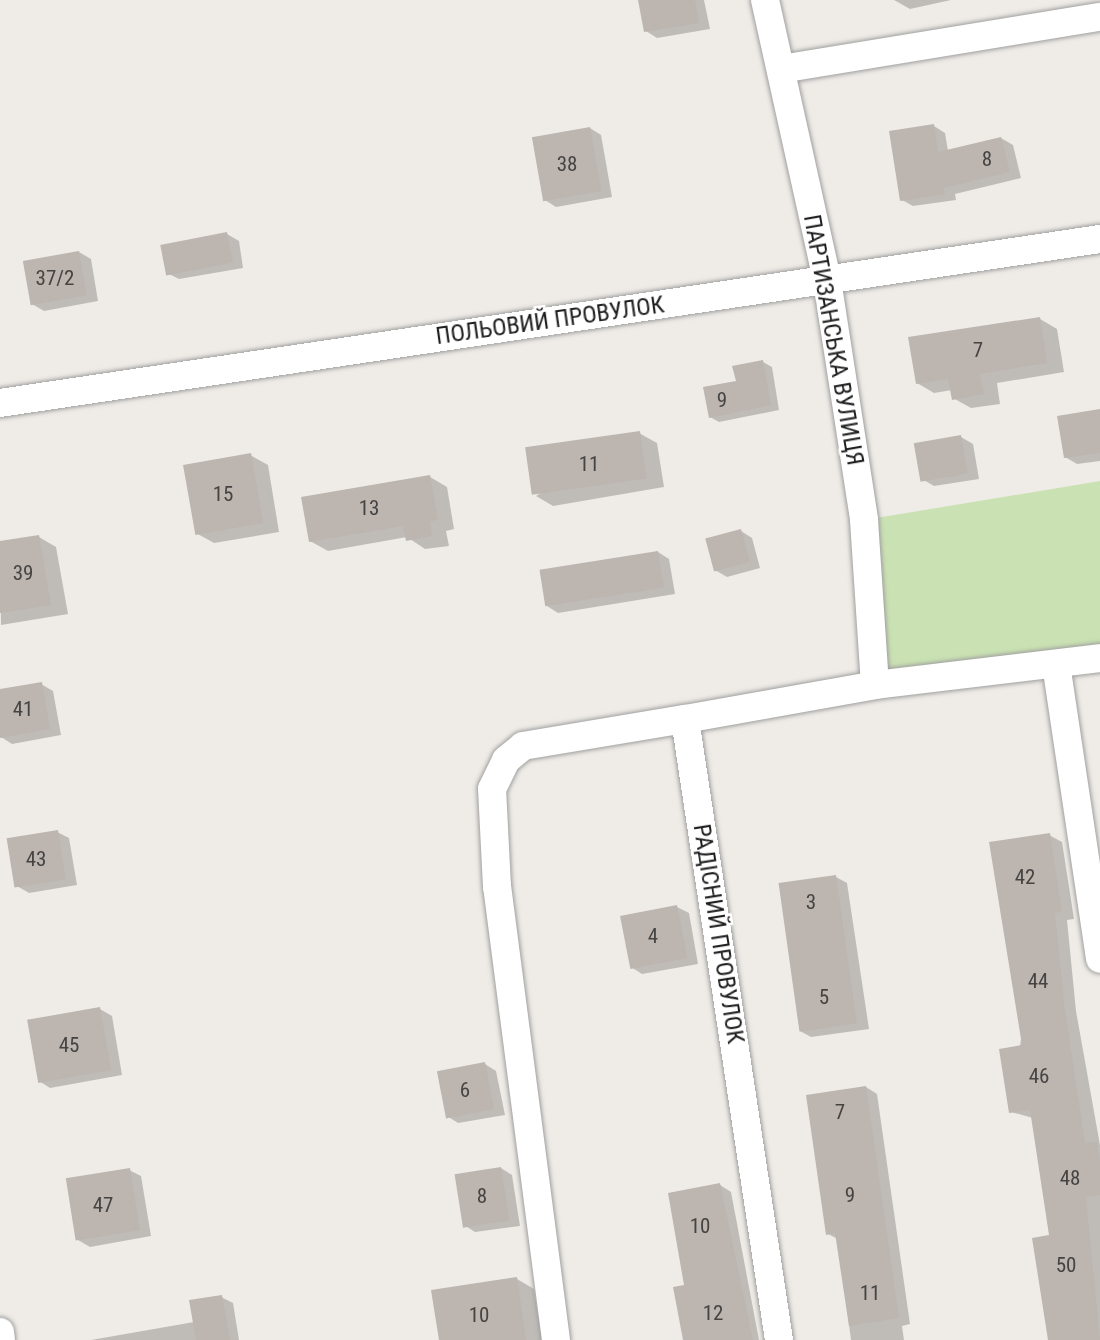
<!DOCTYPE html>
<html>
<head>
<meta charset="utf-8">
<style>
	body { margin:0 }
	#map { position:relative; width:1100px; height:1340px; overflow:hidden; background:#efece7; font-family:"Roboto Condensed",sans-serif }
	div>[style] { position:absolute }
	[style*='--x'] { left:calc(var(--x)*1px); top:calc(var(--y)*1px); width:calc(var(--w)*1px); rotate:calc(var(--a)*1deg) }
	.grass>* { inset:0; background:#cae2b3 }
	.shadow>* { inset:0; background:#0003 }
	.building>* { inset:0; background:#bcb5b0; transform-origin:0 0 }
	.roads { filter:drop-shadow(0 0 2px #a0a0a0) drop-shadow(0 0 2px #a0a0a0) }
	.minor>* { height:28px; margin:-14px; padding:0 14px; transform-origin:14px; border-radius:14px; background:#fff }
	span { translate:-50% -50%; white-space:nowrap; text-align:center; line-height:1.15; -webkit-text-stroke:5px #fff; paint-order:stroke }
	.number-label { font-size:21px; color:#464443 }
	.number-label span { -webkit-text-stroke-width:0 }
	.street-label { font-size:24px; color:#1f1f1f }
</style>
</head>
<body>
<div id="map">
	<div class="grass">
		<i style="clip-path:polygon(1100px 481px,1100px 658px,875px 685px,864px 520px)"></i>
	</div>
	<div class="shadow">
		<i style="clip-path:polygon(640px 0,704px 0,710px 29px,657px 38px,646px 31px)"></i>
		<i style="clip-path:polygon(894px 0,951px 0,910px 9px)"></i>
		<i style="clip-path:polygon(934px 126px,945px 133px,948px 151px,1001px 138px,1013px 145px,1021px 178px,955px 194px,956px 200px,913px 206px,902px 200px)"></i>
		<i style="clip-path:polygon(590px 128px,601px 135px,612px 197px,556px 207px,545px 200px)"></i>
		<i style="clip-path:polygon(227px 234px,239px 241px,243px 268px,179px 279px,167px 273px)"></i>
		<i style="clip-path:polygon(79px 252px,91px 259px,98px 301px,44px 311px,32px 304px)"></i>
		<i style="clip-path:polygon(1040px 319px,1057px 329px,1064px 372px,997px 383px,1000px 404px,971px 408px,953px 398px,952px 390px,934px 393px,917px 383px)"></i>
		<i style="clip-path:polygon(763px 362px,772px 367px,779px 410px,719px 422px,710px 417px)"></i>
		<i style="clip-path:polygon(1100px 411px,1100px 461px,1077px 464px,1065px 457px)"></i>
		<i style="clip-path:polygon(639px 433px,657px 443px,664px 487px,553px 506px,536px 496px)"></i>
		<i style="clip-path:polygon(961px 437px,973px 444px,979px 479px,934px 486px,922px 479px)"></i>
		<i style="clip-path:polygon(250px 455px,268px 465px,279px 532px,214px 543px,196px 533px)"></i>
		<i style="clip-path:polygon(430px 477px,447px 487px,454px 529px,446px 531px,449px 546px,425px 549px,407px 537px,328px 551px,310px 541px)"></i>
		<i style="clip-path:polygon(741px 531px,752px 538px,760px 568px,727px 577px,715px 570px)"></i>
		<i style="clip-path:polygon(39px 537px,56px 547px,68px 614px,1px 625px,0 543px)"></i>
		<i style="clip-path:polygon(658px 552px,669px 559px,675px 594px,558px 613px,547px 606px)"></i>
		<i style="clip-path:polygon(41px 684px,53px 691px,61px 735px,12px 744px,1px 737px,0 691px)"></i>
		<i style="clip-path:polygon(57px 832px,69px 838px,77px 885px,29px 893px,17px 886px)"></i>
		<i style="clip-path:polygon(1049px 835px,1062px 842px,1074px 919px,1067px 920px,1076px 1011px,1100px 1145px,1100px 1340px,1064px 1340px,1033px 1118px,1011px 1112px)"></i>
		<i style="clip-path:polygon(836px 877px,847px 883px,869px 1029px,811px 1037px,800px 1031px)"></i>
		<i style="clip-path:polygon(677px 907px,689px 913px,698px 964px,642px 974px,631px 967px)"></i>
		<i style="clip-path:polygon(100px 1009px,112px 1016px,122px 1075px,50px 1088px,39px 1081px)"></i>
		<i style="clip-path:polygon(485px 1064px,496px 1071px,505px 1115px,458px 1123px,447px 1116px)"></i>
		<i style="clip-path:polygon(866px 1087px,877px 1094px,910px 1324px,902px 1326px,904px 1340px,851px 1340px,838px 1239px,828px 1234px)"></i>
		<i style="clip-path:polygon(501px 1168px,512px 1175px,520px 1226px,475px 1232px,464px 1225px)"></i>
		<i style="clip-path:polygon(129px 1170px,141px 1176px,151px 1236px,90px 1247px,78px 1240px)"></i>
		<i style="clip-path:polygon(720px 1185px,731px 1192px,759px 1340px,685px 1340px,686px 1287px)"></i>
		<i style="clip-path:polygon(517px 1279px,534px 1289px,542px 1340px,441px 1340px)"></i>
		<i style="clip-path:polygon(221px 1297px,233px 1303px,239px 1340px,91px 1340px,194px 1322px)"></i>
	</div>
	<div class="building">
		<i style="clip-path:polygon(638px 0,695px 0,699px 23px,644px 32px)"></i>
		<i style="clip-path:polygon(934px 124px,938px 152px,1001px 137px,1010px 172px,944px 188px,945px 194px,900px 201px,889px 131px)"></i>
		<i style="left:590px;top:127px;width:65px;height:59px;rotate:80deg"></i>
		<i style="left:227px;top:232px;width:31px;height:68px;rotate:79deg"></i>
		<i style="left:79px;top:251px;width:45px;height:57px;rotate:80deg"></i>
		<i style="clip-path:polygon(1040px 317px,1047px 363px,980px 374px,984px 394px,952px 400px,948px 379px,916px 384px,908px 337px)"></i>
		<i style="clip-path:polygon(763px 360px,771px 405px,709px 418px,703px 387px,736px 381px,732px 366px)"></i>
		<i style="clip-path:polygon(1100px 409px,1100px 453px,1064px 458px,1057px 416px)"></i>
		<i style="left:640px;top:431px;width:48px;height:116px;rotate:82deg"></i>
		<i style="left:961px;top:435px;width:39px;height:48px;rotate:80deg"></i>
		<i style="left:251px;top:453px;width:71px;height:69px;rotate:80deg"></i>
		<i style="clip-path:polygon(430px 475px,438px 520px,430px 521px,432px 536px,406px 541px,403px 526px,309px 542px,301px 497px)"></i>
		<i style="left:741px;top:529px;width:34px;height:37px;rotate:75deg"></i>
		<i style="clip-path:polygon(39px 535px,51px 605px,0 613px,0 541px)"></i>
		<i style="left:658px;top:551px;width:37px;height:120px;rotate:81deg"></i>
		<i style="clip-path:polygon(42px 682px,50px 729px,0 738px,0 689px)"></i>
		<i style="left:58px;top:830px;width:50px;height:52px;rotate:81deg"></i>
		<i style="clip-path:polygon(1050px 833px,1062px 912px,1055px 913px,1064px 1003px,1085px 1143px,1097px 1141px,1100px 1161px,1100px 1195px,1086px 1197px,1100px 1340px,1048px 1340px,1032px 1238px,1049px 1235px,1030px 1110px,1009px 1113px,999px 1049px,1022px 1045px,989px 842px)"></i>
		<i style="left:836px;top:875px;width:150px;height:58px;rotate:82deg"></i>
		<i style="left:677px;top:905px;width:54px;height:58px;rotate:79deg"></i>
		<i style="left:100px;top:1007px;width:64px;height:74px;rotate:80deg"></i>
		<i style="left:485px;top:1062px;width:48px;height:49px;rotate:79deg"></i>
		<i style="clip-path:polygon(866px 1086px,899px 1318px,849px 1326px,835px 1233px,826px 1235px,806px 1095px)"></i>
		<i style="left:501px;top:1167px;width:54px;height:47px;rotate:81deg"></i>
		<i style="left:130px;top:1168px;width:63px;height:65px;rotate:81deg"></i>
		<i style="clip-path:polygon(720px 1183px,753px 1340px,683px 1340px,673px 1287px,684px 1285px,668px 1193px)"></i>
		<i style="clip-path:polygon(517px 1277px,526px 1340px,439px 1340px,431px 1290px)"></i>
		<i style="clip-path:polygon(222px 1295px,230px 1340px,196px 1340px,189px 1300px)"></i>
	</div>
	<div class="roads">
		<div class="minor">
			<i style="--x:765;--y:0;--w:287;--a:77.5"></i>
			<i style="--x:827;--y:280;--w:243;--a:81.2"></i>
			<i style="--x:864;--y:520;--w:165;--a:86.2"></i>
			<i style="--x:781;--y:69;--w:323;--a:-9.3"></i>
			<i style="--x:0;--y:403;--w:1112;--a:-8.48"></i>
			<i style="--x:1056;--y:664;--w:298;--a:81.5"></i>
			<i style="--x:0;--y:1332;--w:8;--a:83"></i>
			<i style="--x:556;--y:1340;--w:457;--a:-97.4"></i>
			<i style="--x:497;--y:887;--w:98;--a:-92.9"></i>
			<i style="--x:492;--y:789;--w:32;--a:-64"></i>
			<i style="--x:506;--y:760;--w:22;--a:-39"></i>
			<i style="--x:523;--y:746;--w:164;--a:-9.5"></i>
			<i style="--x:779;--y:1340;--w:628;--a:-98.61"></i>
			<i style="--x:685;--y:719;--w:193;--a:-10.1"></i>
			<i style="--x:875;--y:685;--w:227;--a:-6.8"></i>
		</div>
	</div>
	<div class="number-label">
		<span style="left:987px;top:159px">8</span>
		<span style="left:567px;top:164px">38</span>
		<span style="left:55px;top:278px">37/2</span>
		<span style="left:978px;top:350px">7</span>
		<span style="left:722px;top:400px">9</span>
		<span style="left:589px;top:464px">11</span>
		<span style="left:223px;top:494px">15</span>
		<span style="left:369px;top:508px">13</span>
		<span style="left:23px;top:573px">39</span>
		<span style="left:23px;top:709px">41</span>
		<span style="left:36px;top:859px">43</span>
		<span style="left:1025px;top:877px">42</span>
		<span style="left:811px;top:902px">3</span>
		<span style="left:653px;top:936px">4</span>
		<span style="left:1038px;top:981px">44</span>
		<span style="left:824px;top:997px">5</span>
		<span style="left:69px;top:1045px">45</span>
		<span style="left:1039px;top:1076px">46</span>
		<span style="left:465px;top:1090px">6</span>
		<span style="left:840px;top:1112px">7</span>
		<span style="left:1070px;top:1178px">48</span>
		<span style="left:850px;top:1195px">9</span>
		<span style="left:482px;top:1196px">8</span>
		<span style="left:103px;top:1205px">47</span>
		<span style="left:700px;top:1226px">10</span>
		<span style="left:1066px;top:1265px">50</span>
		<span style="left:870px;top:1293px">11</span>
		<span style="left:713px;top:1313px">12</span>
		<span style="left:479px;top:1315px">10</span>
	</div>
	<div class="street-label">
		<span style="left:550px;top:321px;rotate:-8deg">ПОЛЬОВИЙ ПРОВУЛОК</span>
		<span style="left:833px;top:340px;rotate:80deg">ПАРТИЗАНСЬКА ВУЛИЦЯ</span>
		<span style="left:718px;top:934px;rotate:81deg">РАДІСНИЙ ПРОВУЛОК</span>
	</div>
</div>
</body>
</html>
